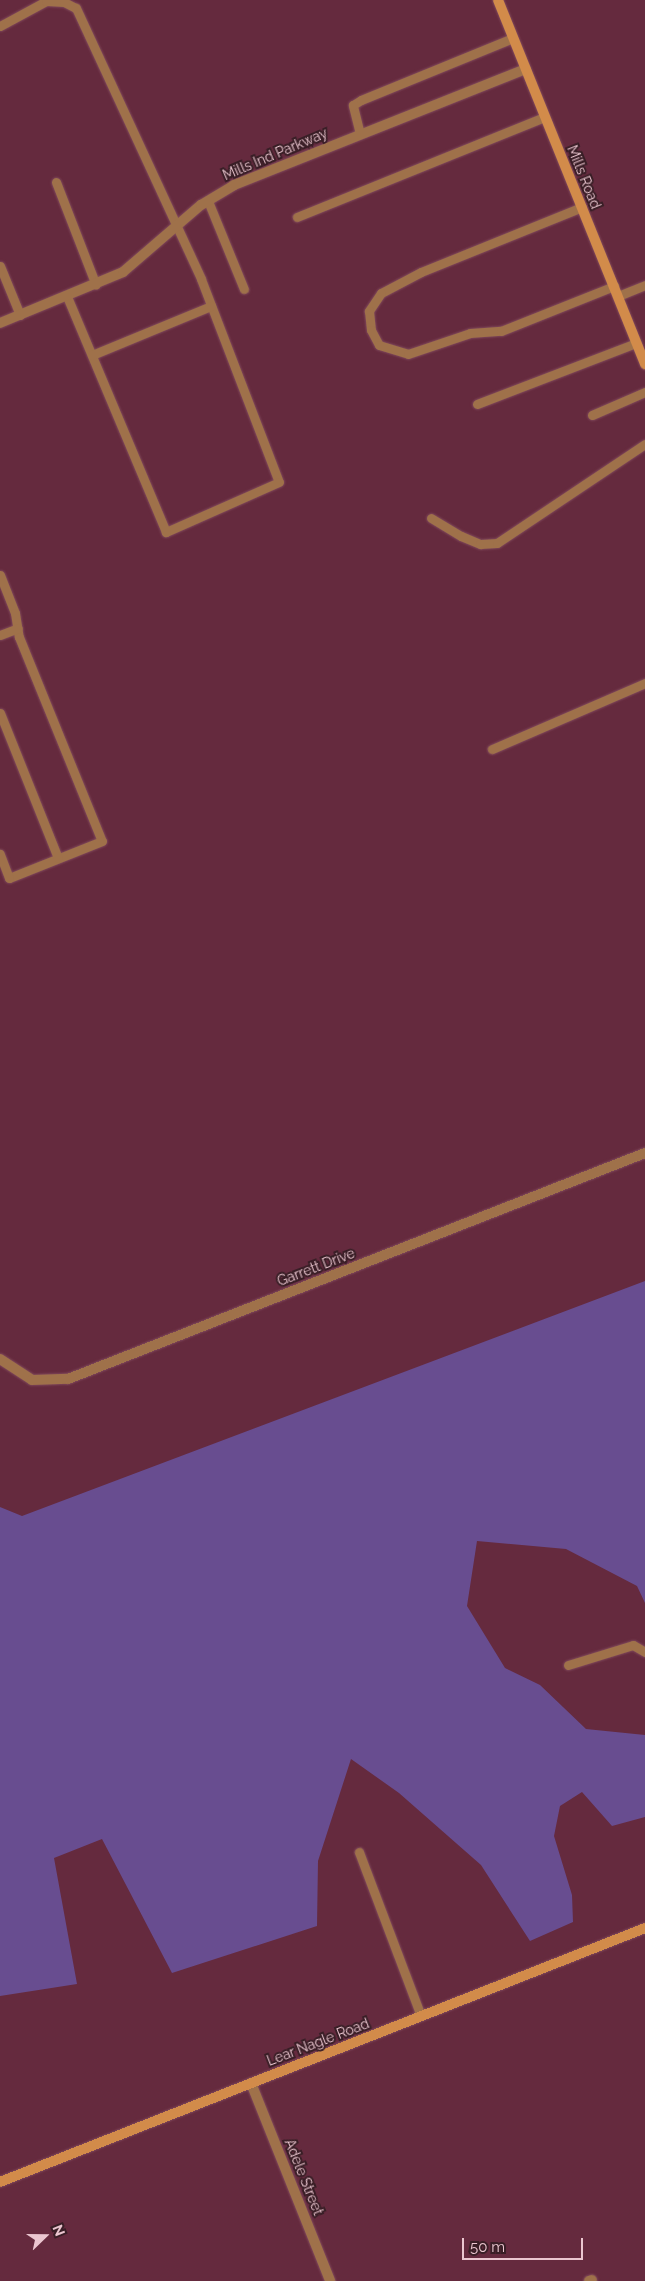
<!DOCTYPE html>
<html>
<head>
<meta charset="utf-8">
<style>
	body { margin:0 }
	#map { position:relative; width:645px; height:2281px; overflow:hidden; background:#652a3e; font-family:Raleway,sans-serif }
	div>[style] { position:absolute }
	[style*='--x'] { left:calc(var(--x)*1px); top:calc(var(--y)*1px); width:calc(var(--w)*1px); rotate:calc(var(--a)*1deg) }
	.green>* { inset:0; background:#684d90 }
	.roads { filter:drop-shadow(0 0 1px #80495b) drop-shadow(0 0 1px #80495b) }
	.lane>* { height:9px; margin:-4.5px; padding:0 4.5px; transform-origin:4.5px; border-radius:4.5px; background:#9f714a }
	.street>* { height:10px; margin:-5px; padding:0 5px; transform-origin:5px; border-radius:5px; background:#9f714a }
	.secondary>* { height:10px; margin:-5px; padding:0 5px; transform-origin:5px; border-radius:5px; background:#d28b4a }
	span { translate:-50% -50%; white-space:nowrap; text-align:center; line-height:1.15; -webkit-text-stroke:4px #391e26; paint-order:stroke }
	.street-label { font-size:14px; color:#ebc6d0 }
	.north { position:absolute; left:20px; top:2211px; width:50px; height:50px; -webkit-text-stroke:4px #391e26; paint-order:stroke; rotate:68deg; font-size:14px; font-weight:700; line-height:20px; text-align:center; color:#ebc6d0 }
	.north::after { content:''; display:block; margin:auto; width:18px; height:22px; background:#ebc6d0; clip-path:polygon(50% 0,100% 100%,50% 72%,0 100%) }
	.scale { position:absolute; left:462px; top:2238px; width:121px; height:22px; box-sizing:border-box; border:2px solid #ebc6d0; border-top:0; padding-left:6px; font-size:15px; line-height:18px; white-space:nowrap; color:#ebc6d0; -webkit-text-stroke:4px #391e26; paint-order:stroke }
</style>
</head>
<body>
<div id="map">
	<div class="green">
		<i style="clip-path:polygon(645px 1281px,645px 1603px,637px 1586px,566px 1549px,477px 1541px,467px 1606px,505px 1668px,540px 1685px,586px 1729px,645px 1735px,645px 1817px,612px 1826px,582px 1792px,560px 1806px,554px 1836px,572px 1895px,573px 1922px,530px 1941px,481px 1865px,399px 1793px,351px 1759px,318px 1861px,317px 1926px,172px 1973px,102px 1839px,54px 1858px,77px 1984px,0 1996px,0 1507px,22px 1516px)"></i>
	</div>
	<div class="roads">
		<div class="lane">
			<i style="--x:0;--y:26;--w:52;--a:-28.5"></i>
			<i style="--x:46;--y:1;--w:18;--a:3"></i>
			<i style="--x:64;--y:2;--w:13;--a:27"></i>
			<i style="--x:76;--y:8;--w:298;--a:65.2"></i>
			<i style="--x:201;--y:279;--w:217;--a:69"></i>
			<i style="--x:279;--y:482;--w:124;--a:156.1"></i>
			<i style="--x:166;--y:532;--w:256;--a:-112.8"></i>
			<i style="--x:360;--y:134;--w:30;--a:-104"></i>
			<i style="--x:353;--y:105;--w:9;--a:-32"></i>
			<i style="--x:361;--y:100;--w:164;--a:-22.2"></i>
			<i style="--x:56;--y:182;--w:110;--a:68.8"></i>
			<i style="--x:208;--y:201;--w:95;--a:67.8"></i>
			<i style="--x:582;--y:207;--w:174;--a:158"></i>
			<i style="--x:421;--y:272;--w:45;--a:152.3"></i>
			<i style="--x:381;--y:293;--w:22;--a:124"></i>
			<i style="--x:369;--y:311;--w:19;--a:84"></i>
			<i style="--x:371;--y:330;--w:17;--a:62"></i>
			<i style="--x:379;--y:345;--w:30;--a:17"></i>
			<i style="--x:408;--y:354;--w:65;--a:-18.7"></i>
			<i style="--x:470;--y:333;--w:31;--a:-4"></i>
			<i style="--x:501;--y:331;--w:122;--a:-21.7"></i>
			<i style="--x:297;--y:217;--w:267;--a:-22"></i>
			<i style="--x:0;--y:266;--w:53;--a:67.8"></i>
			<i style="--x:618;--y:296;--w:29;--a:-22"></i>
			<i style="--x:92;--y:355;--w:129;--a:-22.4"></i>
			<i style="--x:477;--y:404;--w:170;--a:-21"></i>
			<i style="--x:592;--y:415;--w:58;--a:-23.5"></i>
			<i style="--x:431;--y:518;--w:35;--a:31"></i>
			<i style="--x:461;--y:536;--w:21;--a:23"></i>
			<i style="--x:480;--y:544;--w:17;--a:-3"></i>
			<i style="--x:497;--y:543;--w:178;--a:-33.8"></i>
			<i style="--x:0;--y:575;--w:41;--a:68.5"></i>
			<i style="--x:15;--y:613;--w:24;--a:81"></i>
			<i style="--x:19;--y:637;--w:220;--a:67.9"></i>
			<i style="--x:102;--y:841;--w:100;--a:158.3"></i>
			<i style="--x:9;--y:878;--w:26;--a:-111"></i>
			<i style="--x:0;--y:635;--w:19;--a:-21"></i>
			<i style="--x:0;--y:713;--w:156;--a:68.2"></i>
			<i style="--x:492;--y:749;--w:167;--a:-23.3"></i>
			<i style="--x:568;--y:1665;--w:68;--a:-17.1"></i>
			<i style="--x:633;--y:1645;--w:14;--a:30"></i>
			<i style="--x:359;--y:1852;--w:175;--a:69.3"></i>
		</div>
		<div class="street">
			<i style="--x:0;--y:323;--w:133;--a:-22.5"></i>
			<i style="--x:123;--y:272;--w:103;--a:-40.7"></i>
			<i style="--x:201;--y:205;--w:39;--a:-31"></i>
			<i style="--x:234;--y:185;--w:314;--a:-21.7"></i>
			<i style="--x:0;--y:1359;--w:38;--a:33"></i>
			<i style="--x:32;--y:1380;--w:36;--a:-2"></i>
			<i style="--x:68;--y:1379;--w:620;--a:-21.39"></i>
			<i style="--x:251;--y:2083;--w:213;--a:68.2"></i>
			<i style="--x:589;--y:2281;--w:3;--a:-18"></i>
		</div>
		<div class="secondary">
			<i style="--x:498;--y:0;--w:393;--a:68"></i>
			<i style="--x:0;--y:2182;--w:693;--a:-21.49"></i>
		</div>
	</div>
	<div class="street-label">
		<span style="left:275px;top:154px;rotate:-23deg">Mills Ind Parkway</span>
		<span style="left:584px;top:177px;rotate:68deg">Mills Road</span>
		<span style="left:316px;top:1267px;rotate:-21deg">Garrett Drive</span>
		<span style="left:318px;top:2042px;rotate:-21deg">Lear Nagle Road</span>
		<span style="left:304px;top:2177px;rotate:68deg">Adele Street</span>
	</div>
	<div class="north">N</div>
	<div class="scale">50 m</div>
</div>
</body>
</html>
